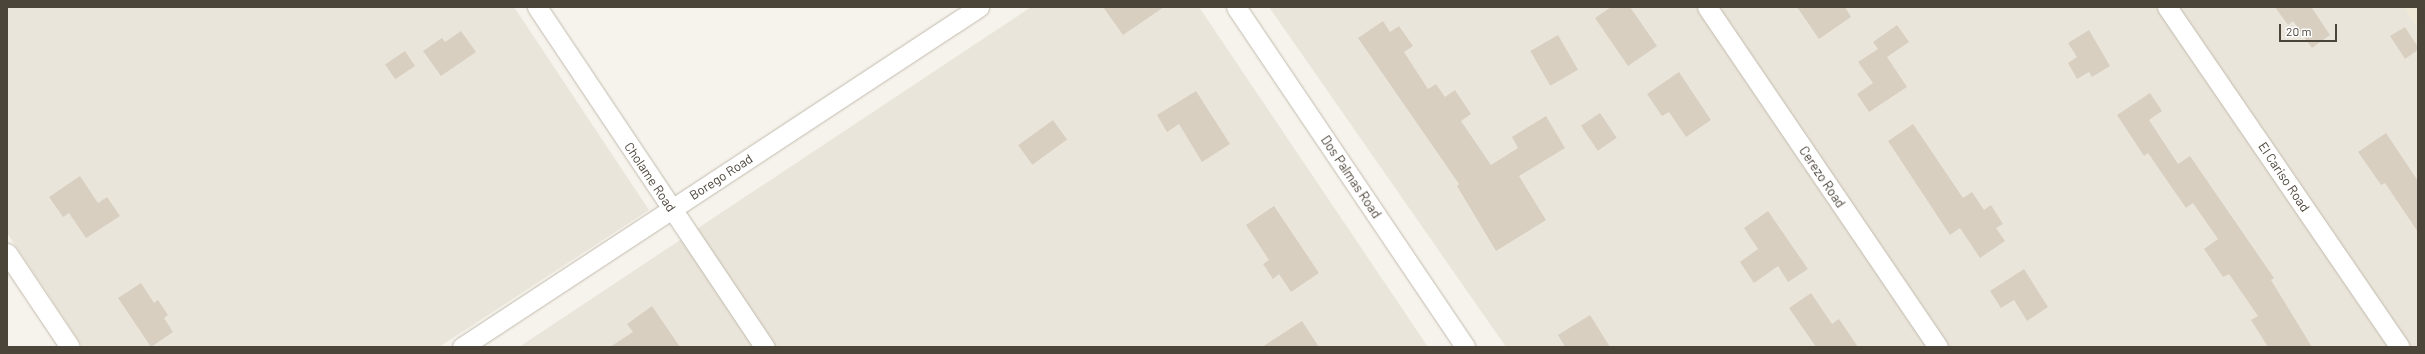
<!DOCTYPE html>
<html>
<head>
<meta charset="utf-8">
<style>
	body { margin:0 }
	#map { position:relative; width:2425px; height:354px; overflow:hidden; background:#f6f3ec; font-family:Barlow,sans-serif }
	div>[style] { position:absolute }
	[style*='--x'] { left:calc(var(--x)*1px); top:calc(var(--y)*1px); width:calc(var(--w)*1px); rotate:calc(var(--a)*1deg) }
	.residential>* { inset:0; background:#eae5da }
	.education>* { inset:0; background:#efe8d6 }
	.building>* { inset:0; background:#d8cfc1; transform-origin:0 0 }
	.roads { filter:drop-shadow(0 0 1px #c2bbae) drop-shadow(0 0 1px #c2bbae) }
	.minor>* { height:19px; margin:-9.5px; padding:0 9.5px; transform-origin:9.5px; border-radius:9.5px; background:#fff }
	span { translate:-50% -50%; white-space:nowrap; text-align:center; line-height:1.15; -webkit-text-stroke:3px #fff; paint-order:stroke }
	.street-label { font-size:13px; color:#4b4439 }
	.frame { position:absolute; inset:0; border:8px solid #4b4439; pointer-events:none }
	.scale { position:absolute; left:2279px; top:24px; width:58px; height:18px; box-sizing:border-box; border:2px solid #4b4439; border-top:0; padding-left:5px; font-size:12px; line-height:14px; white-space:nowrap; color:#4b4439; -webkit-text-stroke:3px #fff; paint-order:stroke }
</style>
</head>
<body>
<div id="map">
	<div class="residential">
		<i style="clip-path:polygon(7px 7px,514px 7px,649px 210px,439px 347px,83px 347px,7px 233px)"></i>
		<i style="clip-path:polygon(1031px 7px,1199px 7px,1428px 347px,519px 347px)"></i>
		<i style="clip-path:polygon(1269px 7px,2404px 7px,2418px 28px,2418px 347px,1506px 347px)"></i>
	</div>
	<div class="education">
		<i style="clip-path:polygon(2404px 7px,2418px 7px,2418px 28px)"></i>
	</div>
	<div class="building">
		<i style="clip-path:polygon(1103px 7px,1164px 7px,1123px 35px)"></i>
		<i style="clip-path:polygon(1611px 7px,1630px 7px,1657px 46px,1628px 66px,1595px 18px)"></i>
		<i style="clip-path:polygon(1797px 7px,1845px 7px,1851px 17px,1819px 39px)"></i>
		<i style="clip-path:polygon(2275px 7px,2314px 7px,2312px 8px,2330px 35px,2312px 48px,2293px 21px,2288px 25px)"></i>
		<i style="clip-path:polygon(1383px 21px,1390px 32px,1399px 26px,1413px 46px,1404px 52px,1428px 89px,1436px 84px,1445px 97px,1455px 90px,1471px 114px,1461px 121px,1491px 165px,1518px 148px,1512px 137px,1546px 116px,1565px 148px,1519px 176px,1546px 220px,1496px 251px,1457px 186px,1459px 184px,1358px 38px)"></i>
		<i style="clip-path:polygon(1897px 25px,1909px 42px,1887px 57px,1907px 87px,1869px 112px,1857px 94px,1873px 83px,1858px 62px,1878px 49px,1873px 42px)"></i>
		<i style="clip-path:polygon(2405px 27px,2418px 47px,2418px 50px,2405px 59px,2390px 36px)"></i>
		<i style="clip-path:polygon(2089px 30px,2110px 66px,2092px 77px,2089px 72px,2077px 79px,2068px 63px,2077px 57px,2068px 43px)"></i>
		<i style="clip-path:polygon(461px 31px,476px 52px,441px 76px,423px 51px,442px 38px,445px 42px)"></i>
		<i style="left:1558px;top:35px;width:40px;height:32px;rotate:60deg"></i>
		<i style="left:405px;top:51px;width:18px;height:24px;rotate:56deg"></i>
		<i style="clip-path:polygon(1679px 72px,1711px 120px,1686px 137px,1669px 112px,1662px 116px,1647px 94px)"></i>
		<i style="clip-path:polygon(1196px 91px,1230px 144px,1202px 162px,1179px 124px,1167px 132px,1157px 115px)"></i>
		<i style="clip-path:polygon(2150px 93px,2162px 111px,2149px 120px,2178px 164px,2190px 156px,2274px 278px,2271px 280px,2312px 347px,2268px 347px,2251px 320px,2258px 316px,2229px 274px,2223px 277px,2204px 249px,2218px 239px,2193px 203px,2186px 208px,2148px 153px,2144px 156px,2117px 115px)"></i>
		<i style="left:1600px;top:113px;width:30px;height:23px;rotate:56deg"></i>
		<i style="left:1053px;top:120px;width:24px;height:43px;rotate:54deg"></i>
		<i style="clip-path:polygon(1913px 124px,1963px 198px,1972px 192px,1984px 210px,1991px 205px,2003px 224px,1996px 228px,2005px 241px,1980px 258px,1960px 228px,1950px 235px,1888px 141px)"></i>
		<i style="clip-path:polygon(2386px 133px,2418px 181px,2418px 232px,2385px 183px,2381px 185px,2358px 152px)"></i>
		<i style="clip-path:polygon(80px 176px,98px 203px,107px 197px,120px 216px,86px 238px,69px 213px,63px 217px,49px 197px)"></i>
		<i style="clip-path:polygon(1274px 206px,1319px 273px,1291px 292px,1279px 274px,1273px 279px,1263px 264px,1269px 260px,1246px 225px)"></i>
		<i style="clip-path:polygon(1768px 211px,1808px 269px,1788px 282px,1778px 266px,1754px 283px,1740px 262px,1758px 249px,1744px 228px)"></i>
		<i style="clip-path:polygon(2024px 269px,2048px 307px,2027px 321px,2014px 300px,2001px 308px,1990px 291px)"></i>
		<i style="clip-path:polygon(141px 283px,154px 303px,158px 300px,168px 315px,164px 318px,173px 332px,151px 347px,118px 298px)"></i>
		<i style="clip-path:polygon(1811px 293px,1832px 324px,1839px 319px,1858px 347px,1816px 347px,1789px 308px)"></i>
		<i style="clip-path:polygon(652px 306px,680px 347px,610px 347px,633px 332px,627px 324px)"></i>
		<i style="clip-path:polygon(1590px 315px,1610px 347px,1565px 347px,1558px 335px)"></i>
		<i style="clip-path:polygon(1302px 321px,1319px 347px,1262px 347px)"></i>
	</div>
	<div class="roads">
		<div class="minor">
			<i style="--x:537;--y:7;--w:409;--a:56.2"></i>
			<i style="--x:1236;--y:7;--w:410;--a:56"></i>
			<i style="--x:1707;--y:7;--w:411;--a:55.8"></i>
			<i style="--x:2167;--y:7;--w:412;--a:55.6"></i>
			<i style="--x:7;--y:253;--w:113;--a:56.2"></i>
			<i style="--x:462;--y:347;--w:619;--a:-33.33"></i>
		</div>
	</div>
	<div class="street-label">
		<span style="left:650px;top:177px;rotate:56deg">Cholame Road</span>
		<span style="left:721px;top:177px;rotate:-33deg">Borego Road</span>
		<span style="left:1351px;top:177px;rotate:56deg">Dos Palmas Road</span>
		<span style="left:1822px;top:177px;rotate:56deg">Cerezo Road</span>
		<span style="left:2284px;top:177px;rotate:56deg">El Cariso Road</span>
	</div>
	<div class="frame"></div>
	<div class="scale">20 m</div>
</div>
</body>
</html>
